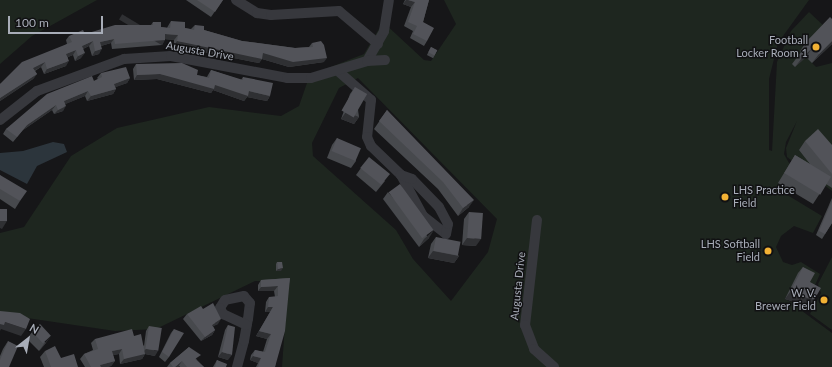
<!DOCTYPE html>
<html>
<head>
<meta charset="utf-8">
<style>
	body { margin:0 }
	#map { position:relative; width:832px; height:367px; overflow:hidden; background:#161618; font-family:Lato,sans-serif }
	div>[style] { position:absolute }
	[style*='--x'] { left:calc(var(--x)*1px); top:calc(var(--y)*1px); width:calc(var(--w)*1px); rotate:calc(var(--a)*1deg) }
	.green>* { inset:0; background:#1e261f }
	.water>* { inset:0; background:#2c353c }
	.minor>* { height:10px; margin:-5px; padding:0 5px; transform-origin:5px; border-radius:5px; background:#37383d }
	.wall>* { inset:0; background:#47494d; transform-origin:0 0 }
	.shaded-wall>* { inset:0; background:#2f3033; transform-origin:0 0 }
	.building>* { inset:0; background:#525359; transform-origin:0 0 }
	.dots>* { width:11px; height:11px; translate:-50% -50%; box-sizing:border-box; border:2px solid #111113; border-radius:50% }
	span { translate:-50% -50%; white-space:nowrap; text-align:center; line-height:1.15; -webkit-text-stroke:3px #111113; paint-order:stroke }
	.poi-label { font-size:11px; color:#a8adb8 }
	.right { translate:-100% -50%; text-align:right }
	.left { translate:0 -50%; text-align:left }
	.street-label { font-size:11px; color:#a8adb8 }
	.north { position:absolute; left:8px; top:319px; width:40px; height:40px; -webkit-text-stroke:3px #111113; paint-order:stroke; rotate:31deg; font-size:11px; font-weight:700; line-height:16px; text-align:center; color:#a8adb8 }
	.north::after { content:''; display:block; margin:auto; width:14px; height:18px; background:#a8adb8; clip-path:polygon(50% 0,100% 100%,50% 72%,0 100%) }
	.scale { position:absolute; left:8px; top:16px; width:95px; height:18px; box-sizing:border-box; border:2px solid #a8adb8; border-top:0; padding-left:5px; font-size:12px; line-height:14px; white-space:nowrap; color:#a8adb8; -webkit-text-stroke:3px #111113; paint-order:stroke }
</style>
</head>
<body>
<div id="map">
	<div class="green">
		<i style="clip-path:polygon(0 0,97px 0,32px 36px,0 64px)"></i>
		<i style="clip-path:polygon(evenodd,444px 0,809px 0,778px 43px,769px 79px,769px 150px,772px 151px,777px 62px,791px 31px,809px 12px,824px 26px,812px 63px,816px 67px,832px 63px,832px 191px,787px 157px,786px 148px,797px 121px,786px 142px,784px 154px,789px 163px,796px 167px,778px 183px,787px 188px,784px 193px,822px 216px,813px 233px,794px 226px,781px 236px,776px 247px,783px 262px,792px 265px,801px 262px,820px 274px,812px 292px,816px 295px,810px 307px,805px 305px,802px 311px,832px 333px,832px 367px,282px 367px,288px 282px,255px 281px,156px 329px,115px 331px,0 314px,0 233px,24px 227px,71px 156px,117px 128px,209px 107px,281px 116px,299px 106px,307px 83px,328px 68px,364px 54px,383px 22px,424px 60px,431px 61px,456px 24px,444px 0,358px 78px,497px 219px,488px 252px,451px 301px,413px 259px,396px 230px,313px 156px,312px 143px,339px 88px,358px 78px,444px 0,810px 280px,797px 305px,785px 299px,785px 298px,810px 280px)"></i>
		<i style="clip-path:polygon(832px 257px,832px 330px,810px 314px,821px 293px,818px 284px)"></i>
	</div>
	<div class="water">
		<i style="clip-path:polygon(53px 142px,64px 144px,67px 152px,37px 166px,27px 184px,0 170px,0 153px,23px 151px)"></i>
	</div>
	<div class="minor">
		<i style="--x:236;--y:0;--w:25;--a:32"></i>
		<i style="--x:257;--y:13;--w:14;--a:8"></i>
		<i style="--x:271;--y:15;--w:68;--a:-3.4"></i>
		<i style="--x:339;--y:11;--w:51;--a:40.2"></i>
		<i style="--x:367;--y:61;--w:34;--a:-60"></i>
		<i style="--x:384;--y:31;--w:31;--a:-81"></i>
		<i style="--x:338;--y:71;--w:44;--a:41.3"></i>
		<i style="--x:371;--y:100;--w:37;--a:96"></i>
		<i style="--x:367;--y:137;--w:10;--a:66"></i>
		<i style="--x:371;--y:146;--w:42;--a:44"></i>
		<i style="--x:401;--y:175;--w:47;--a:61.8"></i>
		<i style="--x:423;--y:216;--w:29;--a:38"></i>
		<i style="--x:446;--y:234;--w:10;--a:-79"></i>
		<i style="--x:448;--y:224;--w:19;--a:-118"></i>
		<i style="--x:439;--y:207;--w:39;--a:-134"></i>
		<i style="--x:412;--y:179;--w:12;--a:-160"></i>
		<i style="--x:0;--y:120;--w:47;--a:-38.1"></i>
		<i style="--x:37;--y:91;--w:93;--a:-20.2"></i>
		<i style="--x:124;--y:59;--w:47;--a:-3.7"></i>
		<i style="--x:171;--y:56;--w:118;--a:10.7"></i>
		<i style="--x:287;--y:78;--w:24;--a:0"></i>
		<i style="--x:311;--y:78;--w:59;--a:-16.9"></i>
		<i style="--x:367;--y:61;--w:18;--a:-3"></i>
		<i style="--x:537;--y:220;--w:106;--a:96.5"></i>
		<i style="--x:525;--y:325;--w:26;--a:69"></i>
		<i style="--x:534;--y:349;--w:27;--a:42"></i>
		<i style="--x:237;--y:367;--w:27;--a:-75"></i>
		<i style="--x:244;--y:341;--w:22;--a:-80"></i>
		<i style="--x:248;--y:319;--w:16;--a:-83"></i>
		<i style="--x:250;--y:303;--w:9;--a:-131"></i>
		<i style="--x:244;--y:296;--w:19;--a:168"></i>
		<i style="--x:225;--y:300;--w:9;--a:122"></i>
		<i style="--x:220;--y:308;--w:7;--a:63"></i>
		<i style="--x:223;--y:314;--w:26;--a:25"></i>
	</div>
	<div class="wall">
		<i style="clip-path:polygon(186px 0,223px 0,211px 17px)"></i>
		<i style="clip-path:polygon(405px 0,429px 0,423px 22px,427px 41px,424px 46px,410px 38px,413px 31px,404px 26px,411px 7px,403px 4px)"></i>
		<i style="clip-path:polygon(832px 19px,832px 44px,812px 63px,806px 57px,795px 67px,792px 64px,801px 52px,800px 51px,806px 42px)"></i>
		<i style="clip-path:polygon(171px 21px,185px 28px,191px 29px,195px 25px,204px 30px,242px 41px,295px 48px,309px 47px,312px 43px,324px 62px,289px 67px,262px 59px,259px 63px,174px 46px,174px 40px,165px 39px,162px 45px,112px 49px,111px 43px,101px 46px,99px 54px,92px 56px,89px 46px,83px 49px,81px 58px,75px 61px,73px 55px,68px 57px,66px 66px,44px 74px,41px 67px,35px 71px,37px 74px,33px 79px,0 101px,0 84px,67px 44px,66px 40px,69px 36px,85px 34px,151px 25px,153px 22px,161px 27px,167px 28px,168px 26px)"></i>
		<i style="left:431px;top:47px;width:7px;height:9px;rotate:27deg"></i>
		<i style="clip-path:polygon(136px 64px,197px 75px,207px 77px,208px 75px,211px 70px,241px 80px,243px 77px,270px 96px,267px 101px,247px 97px,244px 101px,213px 90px,211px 93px,157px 79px,134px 80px,133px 69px)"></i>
		<i style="clip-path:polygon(101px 73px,130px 78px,127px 83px,115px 87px,116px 89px,113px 94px,87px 101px,85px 96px,65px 104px,63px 111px,54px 114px,52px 110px,23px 130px,13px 142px,3px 134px,6px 129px,94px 81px,98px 79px,97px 78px)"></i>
		<i style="clip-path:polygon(355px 87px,359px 117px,354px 124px,341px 119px,350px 94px)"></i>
		<i style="clip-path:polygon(387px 110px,469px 207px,458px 216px,438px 189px,374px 129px)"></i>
		<i style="clip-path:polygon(337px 138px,356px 161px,351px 168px,327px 158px,332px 145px)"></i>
		<i style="clip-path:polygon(805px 141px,832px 145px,832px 188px,826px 184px,813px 204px,778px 183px,795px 155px,810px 164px,799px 150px)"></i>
		<i style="clip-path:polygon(361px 168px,385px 181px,376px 192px,356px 175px)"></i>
		<i style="clip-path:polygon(0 175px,20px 201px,15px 209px,0 199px)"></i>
		<i style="clip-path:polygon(388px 192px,429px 238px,419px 247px,383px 199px)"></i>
		<i style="clip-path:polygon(832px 198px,832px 223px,822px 239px,816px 235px)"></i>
		<i style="clip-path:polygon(469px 212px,476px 246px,462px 245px,464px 219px)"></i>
		<i style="clip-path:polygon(436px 237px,459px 256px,454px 263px,428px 258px,431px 244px)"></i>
		<i style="clip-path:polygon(277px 262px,281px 271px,276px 271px,276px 264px)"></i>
		<i style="clip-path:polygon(803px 267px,810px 282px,810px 307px,785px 299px,798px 273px)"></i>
		<i style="clip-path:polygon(290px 278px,275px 367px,256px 367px,258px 363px,250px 360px,251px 355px,255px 350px,263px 352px,267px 339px,256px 336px,270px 312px,265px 312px,266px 302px,269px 297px,275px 297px,274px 291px,258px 291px,258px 285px,261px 280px)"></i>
		<i style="clip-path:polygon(187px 314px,218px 324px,213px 326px,215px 330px,212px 335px,201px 341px,183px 319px)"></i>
		<i style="clip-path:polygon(228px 325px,228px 360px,218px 357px,225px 330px)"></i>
		<i style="clip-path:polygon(149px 326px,155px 356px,145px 354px,142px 359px,120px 364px,119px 354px,113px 355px,115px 361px,111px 366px,107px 367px,85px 367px,80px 359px,84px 354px,93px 350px,91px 343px,95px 339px,134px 336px,144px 346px,146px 331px)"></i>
		<i style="clip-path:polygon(174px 329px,169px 357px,165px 362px,159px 357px,171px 333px)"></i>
		<i style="clip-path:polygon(32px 332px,46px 343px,39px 351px,27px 339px)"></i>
		<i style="clip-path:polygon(8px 341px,0 367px,0 356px,3px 349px)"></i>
		<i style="clip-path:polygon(189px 347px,197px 360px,204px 367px,180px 367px,179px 366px,178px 367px,167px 367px,170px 363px)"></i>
		<i style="clip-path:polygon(45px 351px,61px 358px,78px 367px,44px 367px,40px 357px)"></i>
		<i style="clip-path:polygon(217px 360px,226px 367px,213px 367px)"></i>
	</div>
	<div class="shaded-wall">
		<i style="clip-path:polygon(406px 0,408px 0,415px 2px,411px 7px,403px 4px)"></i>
		<i style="clip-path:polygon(165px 34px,178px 35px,174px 40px,162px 39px)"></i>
		<i style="clip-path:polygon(114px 39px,111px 43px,97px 47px,100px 42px)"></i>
		<i style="left:165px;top:40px;width:6px;height:50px;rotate:121deg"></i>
		<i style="clip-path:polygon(93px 41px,89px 46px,78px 51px,82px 46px)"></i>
		<i style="clip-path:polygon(177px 41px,263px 53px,327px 58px,324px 62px,289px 67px,262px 59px,259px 63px,174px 46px)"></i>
		<i style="clip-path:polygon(832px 41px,832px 44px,812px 63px,819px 54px)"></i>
		<i style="clip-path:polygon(812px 48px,806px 57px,795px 67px,802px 58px)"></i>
		<i style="clip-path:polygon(102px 49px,99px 54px,92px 56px,95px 51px)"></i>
		<i style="clip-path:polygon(76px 50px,73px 55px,63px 59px,66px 54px)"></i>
		<i style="clip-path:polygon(85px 53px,81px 58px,75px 61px,78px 56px)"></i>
		<i style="clip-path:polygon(69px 61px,66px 66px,44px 74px,47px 69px)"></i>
		<i style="clip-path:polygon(45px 62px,41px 67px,30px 73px,33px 68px)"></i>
		<i style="clip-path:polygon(37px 74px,33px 79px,0 101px,0 98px)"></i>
		<i style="clip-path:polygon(160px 74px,249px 91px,270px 96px,267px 101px,247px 97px,244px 101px,213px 90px,211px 93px,157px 79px,134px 80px,137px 75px)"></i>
		<i style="clip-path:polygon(130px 78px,127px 83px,111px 89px,114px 84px)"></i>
		<i style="clip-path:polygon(116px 89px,113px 94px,87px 101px,91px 96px)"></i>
		<i style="clip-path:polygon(88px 91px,85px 96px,61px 106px,64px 101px)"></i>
		<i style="clip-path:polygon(56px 105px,52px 110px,23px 130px,13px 142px,27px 125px)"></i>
		<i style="clip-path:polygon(66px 106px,63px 111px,54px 114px,58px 110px)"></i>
		<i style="clip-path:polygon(346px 112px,359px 117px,354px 124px,341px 119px)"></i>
		<i style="clip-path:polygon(474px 200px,469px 207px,458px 216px,463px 208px)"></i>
		<i style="clip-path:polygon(0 221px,7px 221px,2px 229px,0 228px)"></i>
		<i style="clip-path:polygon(434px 230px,429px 238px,419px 247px,424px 239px)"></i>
		<i style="clip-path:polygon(467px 238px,481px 239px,476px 246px,462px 245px)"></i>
		<i style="clip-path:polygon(433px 251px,459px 256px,454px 263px,428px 258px)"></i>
		<i style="clip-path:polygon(283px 268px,281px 271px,276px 271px,278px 269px)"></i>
		<i style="clip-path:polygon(278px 286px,274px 291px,258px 291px,261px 287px)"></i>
		<i style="clip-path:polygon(790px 292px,814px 300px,810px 307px,785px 299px)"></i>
		<i style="clip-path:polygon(268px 307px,273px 307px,270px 312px,265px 312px)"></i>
		<i style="clip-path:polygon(221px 319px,218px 324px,208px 329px,212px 325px)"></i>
		<i style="clip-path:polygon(5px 322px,26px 329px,21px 336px,1px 329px,0 331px,0 324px)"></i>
		<i style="clip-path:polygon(215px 330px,212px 335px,201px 341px,205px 337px)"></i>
		<i style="clip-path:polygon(259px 331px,271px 334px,267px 339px,256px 336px)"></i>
		<i style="clip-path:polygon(51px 336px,46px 343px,39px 351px,44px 344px)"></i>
		<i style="clip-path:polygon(122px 349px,119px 354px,108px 356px,112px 351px)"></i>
		<i style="clip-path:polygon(146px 349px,158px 351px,155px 356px,145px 354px,142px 359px,120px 364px,124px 359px,142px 353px)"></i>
		<i style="clip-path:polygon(222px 352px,232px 355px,228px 360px,218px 357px)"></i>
		<i style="clip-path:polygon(253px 356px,261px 358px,258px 363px,250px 360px)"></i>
		<i style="clip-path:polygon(115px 361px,111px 366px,107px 367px,99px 367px,100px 365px)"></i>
		<i style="clip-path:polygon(182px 361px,178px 367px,175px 367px)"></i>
	</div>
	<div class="building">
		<i style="clip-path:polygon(197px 0,223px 0,215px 12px)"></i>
		<i style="clip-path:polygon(408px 0,429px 0,423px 22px,434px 28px,427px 41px,413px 34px,417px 26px,408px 22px,415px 2px)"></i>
		<i style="clip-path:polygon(830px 17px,832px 19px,832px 41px,819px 54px,812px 48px,802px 58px,799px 55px,809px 44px,806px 42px)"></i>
		<i style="clip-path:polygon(171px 21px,185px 22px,185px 28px,194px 30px,195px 25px,204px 26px,204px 30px,242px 41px,295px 48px,313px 47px,312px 43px,321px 41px,324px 45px,327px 58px,293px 62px,263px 53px,262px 59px,177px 41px,178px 35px,165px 34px,165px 40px,115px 44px,114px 39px,100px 42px,102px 49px,95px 51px,93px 41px,82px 46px,85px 53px,78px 56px,76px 50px,66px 54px,69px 61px,47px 69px,45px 62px,33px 68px,37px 74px,0 98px,0 84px,22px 62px,72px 42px,69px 36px,83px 30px,85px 34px,115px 25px,153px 25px,153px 22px,161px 22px,161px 27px,170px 28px)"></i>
		<i style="left:431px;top:47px;width:7px;height:6px;rotate:27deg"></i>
		<i style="clip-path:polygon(182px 63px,198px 70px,197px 75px,209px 78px,211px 70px,243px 80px,243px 77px,273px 83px,270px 96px,249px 91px,248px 96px,215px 85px,214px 89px,160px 74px,137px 75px,136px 64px)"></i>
		<i style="clip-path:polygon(126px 67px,130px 78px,114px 84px,116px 89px,91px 96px,88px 91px,64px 101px,66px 106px,58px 110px,56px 105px,27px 125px,17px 137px,6px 129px,47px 94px,92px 76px,94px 81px,102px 77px,101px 73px)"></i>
		<i style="left:355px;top:87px;width:14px;height:27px;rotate:30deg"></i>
		<i style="clip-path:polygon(387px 110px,474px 200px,463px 208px,443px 182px,379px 121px)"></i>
		<i style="clip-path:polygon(818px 129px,832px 145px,832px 174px,805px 141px)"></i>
		<i style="left:337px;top:138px;width:26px;height:14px;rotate:23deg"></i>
		<i style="left:795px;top:155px;width:42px;height:21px;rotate:31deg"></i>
		<i style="left:369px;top:157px;width:27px;height:14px;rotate:39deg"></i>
		<i style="clip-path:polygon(0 175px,27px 191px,20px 201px,0 189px)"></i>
		<i style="left:400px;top:184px;width:57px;height:14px;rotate:54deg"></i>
		<i style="clip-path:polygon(832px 201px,832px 223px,825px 234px,819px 231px)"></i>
		<i style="left:0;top:209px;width:7px;height:12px"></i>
		<i style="left:469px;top:212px;width:14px;height:26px;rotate:4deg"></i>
		<i style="left:436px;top:237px;width:25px;height:14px;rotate:11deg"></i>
		<i style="clip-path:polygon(277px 262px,282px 262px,283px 268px,278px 269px)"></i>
		<i style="clip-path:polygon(803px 267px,815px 273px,810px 282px,821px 288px,814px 300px,790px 292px)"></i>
		<i style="clip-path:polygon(290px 278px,285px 331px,275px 367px,258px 367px,261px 358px,253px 356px,255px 350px,265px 352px,271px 334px,259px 331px,273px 307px,268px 307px,269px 297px,278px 296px,278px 286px,261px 287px,261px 280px)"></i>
		<i style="clip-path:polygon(213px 303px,221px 319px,212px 325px,215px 330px,205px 337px,187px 314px,201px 306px,203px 309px)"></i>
		<i style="clip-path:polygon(0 311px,20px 313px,30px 319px,26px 329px,5px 322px,4px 325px,0 324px)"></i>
		<i style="left:40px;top:324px;width:16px;height:11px;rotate:47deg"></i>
		<i style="clip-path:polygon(228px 325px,235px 327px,232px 355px,222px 352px)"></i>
		<i style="left:149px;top:326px;width:13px;height:23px;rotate:9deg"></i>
		<i style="clip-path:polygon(132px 329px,134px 336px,141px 334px,145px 354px,124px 359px,122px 349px,112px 351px,115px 361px,100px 365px,101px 367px,91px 367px,84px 354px,98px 349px,95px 339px)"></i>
		<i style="clip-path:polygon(174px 329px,184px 333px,169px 357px,162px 352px)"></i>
		<i style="clip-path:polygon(8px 341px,18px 346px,9px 367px,0 367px,0 360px)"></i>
		<i style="clip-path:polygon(55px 346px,61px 358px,74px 354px,78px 367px,51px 367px,45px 351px)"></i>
		<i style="clip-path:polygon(189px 347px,201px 355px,195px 359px,204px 367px,187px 367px,182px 361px,175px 367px,173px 367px,170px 363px)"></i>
		<i style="clip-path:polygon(217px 360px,227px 364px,226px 367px,215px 367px)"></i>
	</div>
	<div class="dots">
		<i style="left:816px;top:47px;background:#f2b134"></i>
		<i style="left:725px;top:197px;background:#f2b134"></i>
		<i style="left:768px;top:251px;background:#f2b134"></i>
		<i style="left:824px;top:300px;background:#f2b134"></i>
	</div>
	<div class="poi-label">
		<span class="right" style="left:808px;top:47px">Football<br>Locker Room 1</span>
		<span class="left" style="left:733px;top:197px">LHS Practice<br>Field</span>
		<span class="right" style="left:760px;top:251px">LHS Softball<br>Field</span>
		<span class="right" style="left:816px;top:300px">W. V.<br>Brewer Field</span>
	</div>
	<div class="street-label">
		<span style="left:200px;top:51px;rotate:10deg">Augusta Drive</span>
		<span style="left:518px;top:286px;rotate:-84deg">Augusta Drive</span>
	</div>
	<div class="north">N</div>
	<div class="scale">100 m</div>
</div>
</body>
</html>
